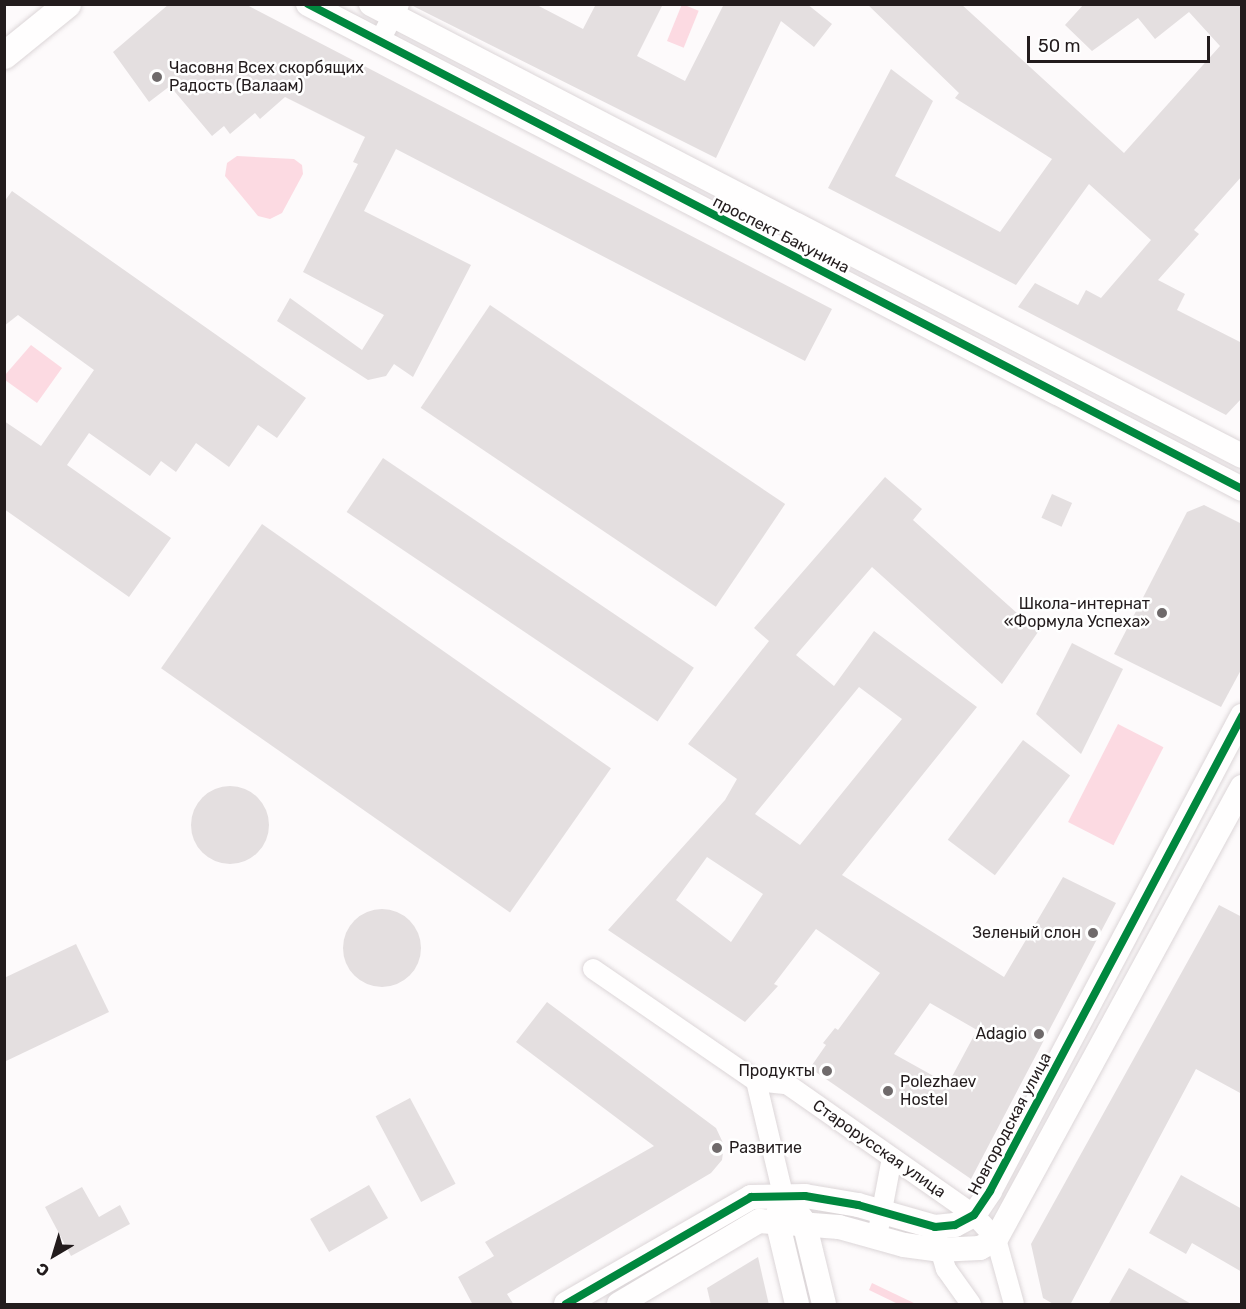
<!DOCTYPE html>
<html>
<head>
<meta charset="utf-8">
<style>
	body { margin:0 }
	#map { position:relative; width:1246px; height:1309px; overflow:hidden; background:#fdfafb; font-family:Rubik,sans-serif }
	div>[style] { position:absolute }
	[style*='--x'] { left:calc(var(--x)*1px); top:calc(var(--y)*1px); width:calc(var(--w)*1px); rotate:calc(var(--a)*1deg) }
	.green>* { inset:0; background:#fcdae2; transform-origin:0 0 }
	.building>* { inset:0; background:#e4dfe0; transform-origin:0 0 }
	.round { border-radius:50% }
	.roads { filter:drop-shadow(0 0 2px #dcd6d8) drop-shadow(0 0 2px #dcd6d8) }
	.minor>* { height:20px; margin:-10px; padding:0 10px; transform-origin:10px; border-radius:10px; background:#fffefe }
	.tertiary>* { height:24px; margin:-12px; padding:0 12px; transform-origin:12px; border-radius:12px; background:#fffefe }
	.secondary>* { height:27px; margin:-13.5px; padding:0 13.5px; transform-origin:13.5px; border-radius:13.5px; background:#fffefe }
	.cycleway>* { height:8px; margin:-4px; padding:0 4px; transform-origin:4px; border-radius:4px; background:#00873e }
	.dots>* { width:16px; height:16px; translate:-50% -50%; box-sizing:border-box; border:3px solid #fff; border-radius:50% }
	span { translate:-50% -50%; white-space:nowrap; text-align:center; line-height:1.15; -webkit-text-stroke:5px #fff; paint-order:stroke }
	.poi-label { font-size:16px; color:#231c1d }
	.left { translate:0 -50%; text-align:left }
	.right { translate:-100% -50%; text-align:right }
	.street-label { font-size:16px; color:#231c1d }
	.frame { position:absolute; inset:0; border:6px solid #231c1d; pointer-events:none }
	.north { position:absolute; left:24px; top:1225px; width:60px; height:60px; -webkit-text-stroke:4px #fff; paint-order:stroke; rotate:218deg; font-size:16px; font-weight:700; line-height:24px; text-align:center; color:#231c1d }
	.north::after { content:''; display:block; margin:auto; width:21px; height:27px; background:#231c1d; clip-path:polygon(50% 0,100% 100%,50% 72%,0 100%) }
	.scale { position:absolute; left:1027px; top:36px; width:183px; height:27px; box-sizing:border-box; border:3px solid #231c1d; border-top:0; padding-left:8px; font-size:18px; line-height:21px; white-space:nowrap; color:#231c1d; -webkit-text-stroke:4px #fff; paint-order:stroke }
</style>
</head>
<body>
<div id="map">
	<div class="green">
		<i style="left:682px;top:4px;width:18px;height:40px;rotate:22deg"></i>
		<i style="clip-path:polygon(237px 156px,294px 159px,302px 165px,303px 174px,282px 213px,270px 219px,258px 216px,225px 176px,227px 163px)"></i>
		<i style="clip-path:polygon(31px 345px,62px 368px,37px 403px,5px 380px,5px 375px)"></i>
		<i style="left:1118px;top:724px;width:51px;height:110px;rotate:27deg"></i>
		<i style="clip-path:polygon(872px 1283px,916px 1304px,898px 1304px,869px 1290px)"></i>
	</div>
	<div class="building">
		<i style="clip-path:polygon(169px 4px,245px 4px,832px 309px,805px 361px,396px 149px,364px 211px,471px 265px,413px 377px,394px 364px,386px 376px,368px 380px,277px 321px,290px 298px,362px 350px,384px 315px,303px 272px,358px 164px,353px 162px,365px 137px,285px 97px,260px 119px,255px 113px,230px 134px,224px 126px,212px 136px,170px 86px,149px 102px,113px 52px)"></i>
		<i style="clip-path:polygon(535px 4px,583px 29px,596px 4px,663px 4px,637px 56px,685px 81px,724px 4px,807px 4px,832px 24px,814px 47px,781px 21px,716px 158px,411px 5px)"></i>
		<i style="clip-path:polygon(867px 4px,961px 4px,1124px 153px,1220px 46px,1189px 12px,1155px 39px,1138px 18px,1092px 51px,1065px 25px,1084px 4px,1242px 4px,1242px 176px,1194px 230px,1199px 234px,1158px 280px,1185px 294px,1177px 310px,1242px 343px,1242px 398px,1226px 415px,1018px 307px,1035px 283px,1078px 305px,1086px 290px,1101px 298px,1151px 240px,1089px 184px,1016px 285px,828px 188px,891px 69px,933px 101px,895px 176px,1000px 232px,1052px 159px,955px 98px,959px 93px)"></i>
		<i style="clip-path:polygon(12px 191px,306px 398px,277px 438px,258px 425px,229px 467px,196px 443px,176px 472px,161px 461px,150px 476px,89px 433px,67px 465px,171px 538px,129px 597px,4px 509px,4px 421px,41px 446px,94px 370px,18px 315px,4px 326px,4px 202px)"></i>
		<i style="left:490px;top:305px;width:356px;height:124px;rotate:34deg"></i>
		<i style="left:383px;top:458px;width:375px;height:65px;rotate:34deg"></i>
		<i style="clip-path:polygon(evenodd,885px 477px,922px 509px,913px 520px,1038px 632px,1002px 684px,872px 567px,796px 655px,834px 686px,874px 631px,977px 707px,842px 875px,1004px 977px,1063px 877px,1116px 903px,971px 1179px,810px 1068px,826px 1045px,823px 1043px,835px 1028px,838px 1030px,880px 973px,816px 929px,774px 984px,778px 986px,745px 1022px,608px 930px,725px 800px,737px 779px,688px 744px,769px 641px,754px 628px,885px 477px,859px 687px,902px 719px,800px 845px,755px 814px,859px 687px,885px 477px,707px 857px,763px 894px,731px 942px,676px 900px,707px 857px,885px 477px,930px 1003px,977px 1030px,948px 1084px,894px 1054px,930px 1003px)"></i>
		<i style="left:1052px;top:494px;width:22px;height:26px;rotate:24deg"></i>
		<i style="clip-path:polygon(1204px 505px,1242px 524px,1242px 668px,1221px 707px,1114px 654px,1187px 512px)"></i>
		<i style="left:262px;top:524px;width:426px;height:176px;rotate:35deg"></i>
		<i style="clip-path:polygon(1072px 643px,1123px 669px,1081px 754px,1036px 714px)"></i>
		<i style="left:1023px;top:740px;width:59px;height:125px;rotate:37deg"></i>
		<i class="round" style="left:191px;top:786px;width:78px;height:78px"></i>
		<i style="clip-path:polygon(1219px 905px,1242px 917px,1242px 1094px,1196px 1069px,1070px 1305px,1055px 1305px,1043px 1298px,1031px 1244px)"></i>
		<i class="round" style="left:343px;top:909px;width:78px;height:78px"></i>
		<i style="clip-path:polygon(76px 944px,109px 1012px,4px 1062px,4px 978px)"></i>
		<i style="clip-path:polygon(547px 1002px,716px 1128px,724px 1145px,722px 1160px,711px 1173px,507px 1294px,514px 1305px,473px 1305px,458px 1277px,494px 1256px,485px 1242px,654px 1146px,516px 1042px)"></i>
		<i style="left:410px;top:1098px;width:97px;height:39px;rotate:62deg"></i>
		<i style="clip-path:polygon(1181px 1175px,1242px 1209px,1242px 1272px,1192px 1243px,1186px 1254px,1149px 1233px)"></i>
		<i style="left:369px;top:1185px;width:38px;height:68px;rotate:60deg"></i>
		<i style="clip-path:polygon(82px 1187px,99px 1217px,120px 1205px,130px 1224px,71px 1256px,45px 1207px)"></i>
		<i style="clip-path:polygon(758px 1257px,769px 1305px,711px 1305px,707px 1288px)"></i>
		<i style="clip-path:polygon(1129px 1268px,1193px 1305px,1108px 1305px)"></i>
	</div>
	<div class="roads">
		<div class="minor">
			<i style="--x:379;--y:42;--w:43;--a:-62.2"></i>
			<i style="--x:593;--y:969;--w:198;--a:34.5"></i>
			<i style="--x:756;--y:1081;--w:31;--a:6"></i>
			<i style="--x:787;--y:1084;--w:228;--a:35"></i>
			<i style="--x:974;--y:1215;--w:33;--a:47"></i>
			<i style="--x:996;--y:1239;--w:67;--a:74.5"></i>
			<i style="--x:756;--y:1081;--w:116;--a:76.6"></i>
			<i style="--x:879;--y:1226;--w:69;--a:-79.2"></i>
			<i style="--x:937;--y:1238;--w:32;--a:74"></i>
			<i style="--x:946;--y:1269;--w:43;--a:54.5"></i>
		</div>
		<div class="tertiary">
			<i style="--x:308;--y:4;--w:1052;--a:27.44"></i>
			<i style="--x:371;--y:4;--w:981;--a:27.43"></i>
			<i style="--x:780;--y:1205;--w:15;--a:101"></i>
			<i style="--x:777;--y:1220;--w:86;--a:76.6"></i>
			<i style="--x:795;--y:1210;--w:15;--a:53"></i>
			<i style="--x:804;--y:1222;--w:84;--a:76.3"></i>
			<i style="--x:566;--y:1304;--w:214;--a:-30"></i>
			<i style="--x:751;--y:1197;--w:54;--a:-1.1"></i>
			<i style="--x:805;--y:1196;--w:54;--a:9.6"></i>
			<i style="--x:858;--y:1205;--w:80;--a:15.9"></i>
			<i style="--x:935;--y:1227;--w:20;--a:-6"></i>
			<i style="--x:955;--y:1225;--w:21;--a:-28"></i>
			<i style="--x:974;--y:1215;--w:29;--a:-56"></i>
			<i style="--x:990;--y:1191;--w:538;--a:-62.05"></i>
			<i style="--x:619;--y:1304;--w:163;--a:-30.7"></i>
			<i style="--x:759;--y:1221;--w:80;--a:4.3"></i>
			<i style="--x:839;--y:1227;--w:67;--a:15.5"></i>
			<i style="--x:904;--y:1245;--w:34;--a:8"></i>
			<i style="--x:938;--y:1250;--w:42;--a:-2.7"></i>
			<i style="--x:980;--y:1248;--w:18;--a:-29"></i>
			<i style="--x:996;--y:1239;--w:515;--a:-61.44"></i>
		</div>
		<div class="secondary">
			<i style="--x:4;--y:55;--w:81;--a:-39"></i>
		</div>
	</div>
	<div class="cycleway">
		<i style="--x:308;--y:4;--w:1052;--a:27.44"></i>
		<i style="--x:566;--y:1304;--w:214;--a:-30"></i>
		<i style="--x:751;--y:1197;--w:54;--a:-1.1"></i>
		<i style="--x:805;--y:1196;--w:54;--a:9.6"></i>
		<i style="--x:858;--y:1205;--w:80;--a:15.9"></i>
		<i style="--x:935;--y:1227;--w:20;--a:-6"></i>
		<i style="--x:955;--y:1225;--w:21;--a:-28"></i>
		<i style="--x:974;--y:1215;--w:29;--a:-56"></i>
		<i style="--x:990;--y:1191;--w:538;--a:-62.05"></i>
	</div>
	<div class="dots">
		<i style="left:157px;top:77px;background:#6f6a6b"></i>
		<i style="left:1162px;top:613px;background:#6f6a6b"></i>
		<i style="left:1093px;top:933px;background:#6f6a6b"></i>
		<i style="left:1039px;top:1034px;background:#6f6a6b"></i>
		<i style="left:827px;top:1071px;background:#6f6a6b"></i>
		<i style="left:888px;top:1091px;background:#6f6a6b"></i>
		<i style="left:717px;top:1148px;background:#6f6a6b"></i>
	</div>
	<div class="poi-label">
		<span class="left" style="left:169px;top:77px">Часовня Всех скорбящих<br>Радость (Валаам)</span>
		<span class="right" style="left:1150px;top:613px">Школа-интернат<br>«Формула Успеха»</span>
		<span class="right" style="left:1081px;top:933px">Зеленый слон</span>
		<span class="right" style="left:1027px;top:1034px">Adagio</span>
		<span class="right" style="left:815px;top:1071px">Продукты</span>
		<span class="left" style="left:900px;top:1091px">Polezhaev<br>Hostel</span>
		<span class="left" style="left:729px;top:1148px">Развитие</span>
	</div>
	<div class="street-label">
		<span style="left:781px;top:235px;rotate:27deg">проспект Бакунина</span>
		<span style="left:1010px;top:1124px;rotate:-62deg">Новгородская улица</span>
		<span style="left:879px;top:1149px;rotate:35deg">Старорусская улица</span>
	</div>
	<div class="frame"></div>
	<div class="north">С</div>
	<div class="scale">50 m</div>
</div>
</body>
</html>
